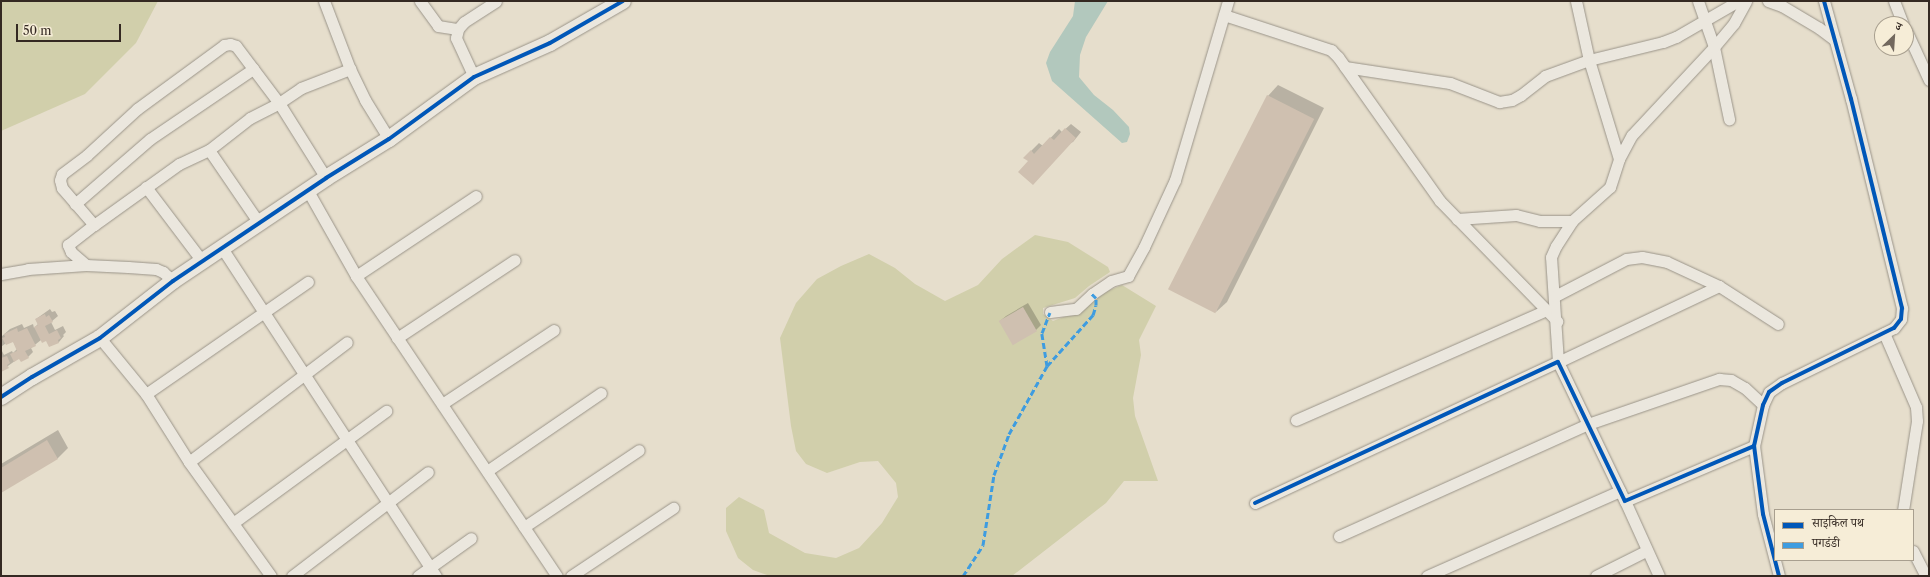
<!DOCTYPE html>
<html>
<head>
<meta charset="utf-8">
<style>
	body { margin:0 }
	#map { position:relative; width:1930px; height:577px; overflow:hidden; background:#e6decc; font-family:"Libre Caslon Text","Noto Serif Devanagari",serif }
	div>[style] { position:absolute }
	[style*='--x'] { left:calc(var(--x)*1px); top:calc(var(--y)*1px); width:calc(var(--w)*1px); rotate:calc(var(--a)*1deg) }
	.green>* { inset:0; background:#d1cfab }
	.water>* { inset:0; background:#b2c8bd }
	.shadow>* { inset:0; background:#0003 }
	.building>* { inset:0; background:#cfc0b0; transform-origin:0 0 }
	.roads { filter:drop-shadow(0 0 1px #9a9489) drop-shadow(0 0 1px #9a9489) }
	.street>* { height:11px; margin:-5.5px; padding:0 5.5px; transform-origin:5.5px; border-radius:5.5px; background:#ebe7de }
	.secondary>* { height:16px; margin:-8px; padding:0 8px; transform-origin:8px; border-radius:8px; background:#ebe7de }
	.quiet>* { height:3px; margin-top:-1.5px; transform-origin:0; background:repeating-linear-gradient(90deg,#3e9ce0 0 6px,transparent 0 9px) }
	.cycleway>* { height:4px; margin:-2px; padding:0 2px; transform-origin:2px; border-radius:2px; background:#0057b8 }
	span { translate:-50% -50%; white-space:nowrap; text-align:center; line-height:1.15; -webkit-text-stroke:3px #f6edd7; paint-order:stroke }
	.frame { position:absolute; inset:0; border:2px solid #342922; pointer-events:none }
	.legend { position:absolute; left:1774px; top:509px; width:140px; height:52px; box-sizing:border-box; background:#f6edd7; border:1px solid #a89f8f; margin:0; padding:5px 7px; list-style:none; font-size:12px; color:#342922 }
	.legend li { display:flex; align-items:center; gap:8px; height:20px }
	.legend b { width:20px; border:1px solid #a89f8f }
	.north { position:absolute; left:1874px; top:16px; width:40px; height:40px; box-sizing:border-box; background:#f6edd7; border:1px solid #a89f8f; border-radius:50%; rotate:25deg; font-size:11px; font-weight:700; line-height:16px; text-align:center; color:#342922 }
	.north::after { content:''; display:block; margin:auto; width:14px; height:18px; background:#72685e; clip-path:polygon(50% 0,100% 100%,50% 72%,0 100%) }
	.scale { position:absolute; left:16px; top:24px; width:105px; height:18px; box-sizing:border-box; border:2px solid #342922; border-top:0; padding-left:5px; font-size:12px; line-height:14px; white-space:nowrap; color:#342922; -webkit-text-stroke:3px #f6edd7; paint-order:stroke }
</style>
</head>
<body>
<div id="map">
	<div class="green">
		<i style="clip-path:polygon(1px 1px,158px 1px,136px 43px,85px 94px,1px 131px)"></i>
		<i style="clip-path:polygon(1035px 235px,1068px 242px,1108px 267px,1110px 272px,1089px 286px,1075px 298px,1043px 308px,1043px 314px,1053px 321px,1084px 309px,1107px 291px,1122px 285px,1156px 306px,1139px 340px,1141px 355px,1133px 398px,1135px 416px,1158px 481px,1124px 481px,1106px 503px,1012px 576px,770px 576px,753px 570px,738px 558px,726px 531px,726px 508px,739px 497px,764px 510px,769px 533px,805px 553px,836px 558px,859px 548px,882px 523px,898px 497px,896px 483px,878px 461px,860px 462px,827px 473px,806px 464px,796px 451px,791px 426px,780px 338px,796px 303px,817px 279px,841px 266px,869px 254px,895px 268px,915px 284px,945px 301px,978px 285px,1002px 259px)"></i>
	</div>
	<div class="water">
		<i style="clip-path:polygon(1075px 1px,1108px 1px,1086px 37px,1080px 55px,1079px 77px,1094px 95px,1113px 110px,1129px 127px,1130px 134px,1127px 142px,1122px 143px,1052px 81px,1046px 63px,1050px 52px,1073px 16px)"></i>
	</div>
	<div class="shadow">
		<i style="clip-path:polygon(1278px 85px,1324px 108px,1227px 302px,1216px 312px,1268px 96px)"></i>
		<i style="clip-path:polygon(1071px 124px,1081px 132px,1073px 142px,1029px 161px,1025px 157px,1039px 143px,1043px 146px,1059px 129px,1062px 132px)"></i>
		<i style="clip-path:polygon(1028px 303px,1041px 325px,1036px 330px,1000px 321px,1006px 316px)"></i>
		<i style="clip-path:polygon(50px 309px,52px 312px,55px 311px,58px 316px,51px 322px,55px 330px,63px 326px,66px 332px,63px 335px,64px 336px,59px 342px,50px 346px,47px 340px,41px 340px,31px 348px,33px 352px,28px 357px,19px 358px,1px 371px,1px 349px,4px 355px,12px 351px,13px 353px,17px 349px,13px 341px,6px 343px,1px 347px,1px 337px,10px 329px,22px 324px,24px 328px,33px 324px,34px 328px,38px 324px,36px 319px)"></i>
		<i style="clip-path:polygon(58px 430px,68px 448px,58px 458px,1px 492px,1px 464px)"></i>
	</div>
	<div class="building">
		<i style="left:1267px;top:95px;width:53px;height:218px;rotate:27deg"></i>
		<i style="clip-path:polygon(1065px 128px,1076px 138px,1033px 185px,1018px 172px,1028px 161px,1023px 158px,1031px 150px,1034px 154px,1050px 137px,1054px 140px)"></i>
		<i style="left:1023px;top:307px;width:28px;height:28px;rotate:60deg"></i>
		<i style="clip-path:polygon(45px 314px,46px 317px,49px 315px,53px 322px,45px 326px,49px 334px,57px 330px,61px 338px,58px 340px,59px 343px,49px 347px,46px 341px,42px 343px,34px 327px,38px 325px,35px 319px)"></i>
		<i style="clip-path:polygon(17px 328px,18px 332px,27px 328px,36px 346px,25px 351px,29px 358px,21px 362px,19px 359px,14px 362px,10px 354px,17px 351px,13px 342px,6px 345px,2px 338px,5px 337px,4px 334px)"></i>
		<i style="clip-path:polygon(7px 356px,10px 363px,7px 365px,9px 368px,1px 372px,1px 358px)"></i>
		<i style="clip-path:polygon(47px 440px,58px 459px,1px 493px,1px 468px)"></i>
	</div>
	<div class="roads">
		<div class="street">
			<i style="--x:324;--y:1;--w:73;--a:69.1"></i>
			<i style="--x:350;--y:69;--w:34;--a:64"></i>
			<i style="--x:365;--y:100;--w:46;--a:58.4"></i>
			<i style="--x:420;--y:1;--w:31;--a:54"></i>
			<i style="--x:438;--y:26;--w:20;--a:9"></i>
			<i style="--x:1576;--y:1;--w:60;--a:77.6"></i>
			<i style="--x:1589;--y:60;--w:103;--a:73.1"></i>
			<i style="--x:1698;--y:1;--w:49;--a:70.8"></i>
			<i style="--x:1714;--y:47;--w:74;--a:78.2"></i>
			<i style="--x:1768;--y:1;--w:15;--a:20"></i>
			<i style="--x:1782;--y:6;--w:43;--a:30.7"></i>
			<i style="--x:1819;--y:28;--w:20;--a:37"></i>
			<i style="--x:1894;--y:1;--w:25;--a:69"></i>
			<i style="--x:1224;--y:15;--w:113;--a:18.1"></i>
			<i style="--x:1331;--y:50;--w:10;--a:45"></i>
			<i style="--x:1338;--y:57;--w:176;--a:54.7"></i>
			<i style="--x:1440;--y:201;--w:168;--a:45.7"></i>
			<i style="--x:1906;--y:30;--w:55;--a:65.3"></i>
			<i style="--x:1345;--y:67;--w:106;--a:8.7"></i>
			<i style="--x:1450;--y:83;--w:53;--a:21.2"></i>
			<i style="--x:1499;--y:102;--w:13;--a:-9"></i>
			<i style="--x:1512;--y:100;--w:10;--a:-29"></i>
			<i style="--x:1521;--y:95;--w:31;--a:-38"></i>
			<i style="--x:1545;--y:76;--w:47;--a:-20"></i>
			<i style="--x:1589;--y:60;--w:76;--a:-13.7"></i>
			<i style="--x:1663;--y:42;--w:14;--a:-21"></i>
			<i style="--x:1676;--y:37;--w:72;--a:-30.1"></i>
			<i style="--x:474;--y:77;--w:43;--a:-114.8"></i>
			<i style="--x:456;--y:38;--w:9;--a:-77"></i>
			<i style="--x:458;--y:29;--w:9;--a:-49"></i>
			<i style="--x:464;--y:22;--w:38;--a:-33"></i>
			<i style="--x:209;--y:150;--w:88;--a:55.6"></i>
			<i style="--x:146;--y:187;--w:93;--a:52.9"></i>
			<i style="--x:308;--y:191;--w:98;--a:60.5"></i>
			<i style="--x:356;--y:276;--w:361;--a:56.2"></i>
			<i style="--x:75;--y:204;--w:99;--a:-40.9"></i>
			<i style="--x:150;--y:139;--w:125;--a:-34.2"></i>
			<i style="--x:1457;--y:219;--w:59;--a:-3.9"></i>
			<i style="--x:1516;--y:215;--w:25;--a:14"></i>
			<i style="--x:1540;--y:221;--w:32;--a:0"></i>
			<i style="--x:94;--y:225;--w:49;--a:-130.9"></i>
			<i style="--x:62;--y:188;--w:8;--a:-104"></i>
			<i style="--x:60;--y:180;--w:6;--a:-72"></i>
			<i style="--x:62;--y:174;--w:31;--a:-37"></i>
			<i style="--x:87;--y:155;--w:68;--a:-42.6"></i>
			<i style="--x:137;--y:109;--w:108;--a:-36.3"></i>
			<i style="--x:224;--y:45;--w:6;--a:-9"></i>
			<i style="--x:230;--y:44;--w:6;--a:18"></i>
			<i style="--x:236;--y:46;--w:71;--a:53"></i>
			<i style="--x:279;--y:103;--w:89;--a:57.9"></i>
			<i style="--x:222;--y:248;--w:392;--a:56.9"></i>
			<i style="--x:86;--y:265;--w:20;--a:-139"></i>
			<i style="--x:71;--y:252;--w:8;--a:-113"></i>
			<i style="--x:68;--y:245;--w:33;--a:-38"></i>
			<i style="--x:94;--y:225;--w:105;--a:-35.7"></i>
			<i style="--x:179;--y:164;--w:33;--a:-25"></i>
			<i style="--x:209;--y:150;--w:52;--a:-38"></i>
			<i style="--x:250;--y:118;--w:33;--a:-27"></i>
			<i style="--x:279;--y:103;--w:27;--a:-34"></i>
			<i style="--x:301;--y:88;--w:53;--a:-21.2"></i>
			<i style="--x:1;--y:274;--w:27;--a:-10"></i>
			<i style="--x:28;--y:269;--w:58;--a:-3.9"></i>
			<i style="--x:86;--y:265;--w:42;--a:2.7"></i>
			<i style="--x:128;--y:267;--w:28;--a:4"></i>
			<i style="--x:156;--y:269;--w:8;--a:23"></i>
			<i style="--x:163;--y:272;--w:13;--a:42"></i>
			<i style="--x:356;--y:276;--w:144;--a:-33.7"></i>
			<i style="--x:1719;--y:286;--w:178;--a:154.7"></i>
			<i style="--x:1558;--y:362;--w:105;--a:-93.8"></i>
			<i style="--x:1551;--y:257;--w:12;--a:-66"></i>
			<i style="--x:1556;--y:246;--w:30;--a:-57"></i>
			<i style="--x:1572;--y:221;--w:51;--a:-41.8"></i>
			<i style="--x:1610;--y:187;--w:29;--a:-72"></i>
			<i style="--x:1619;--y:159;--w:27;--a:-62"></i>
			<i style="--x:1632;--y:135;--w:120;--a:-47"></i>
			<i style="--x:1714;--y:47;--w:31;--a:-50"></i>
			<i style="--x:1734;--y:23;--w:25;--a:-61"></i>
			<i style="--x:1555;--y:296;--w:80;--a:-27.5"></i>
			<i style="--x:1626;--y:259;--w:16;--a:-7"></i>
			<i style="--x:1642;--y:257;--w:25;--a:11"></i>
			<i style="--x:1667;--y:262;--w:57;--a:24.8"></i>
			<i style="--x:1719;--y:286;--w:70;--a:32.8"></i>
			<i style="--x:1050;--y:312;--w:26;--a:-7"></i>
			<i style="--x:1076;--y:309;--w:22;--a:-43"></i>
			<i style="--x:1092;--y:294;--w:23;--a:-34"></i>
			<i style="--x:1111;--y:281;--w:18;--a:-16"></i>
			<i style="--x:1128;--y:276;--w:33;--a:-61"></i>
			<i style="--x:1144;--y:247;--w:74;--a:-65.2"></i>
			<i style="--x:1175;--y:180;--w:187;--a:-73.5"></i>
			<i style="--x:1884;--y:333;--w:81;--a:66.6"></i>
			<i style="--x:1916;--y:407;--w:14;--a:86"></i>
			<i style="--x:1917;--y:421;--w:90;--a:98.9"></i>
			<i style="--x:100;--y:338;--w:72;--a:50.6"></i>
			<i style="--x:146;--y:394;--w:80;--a:57.7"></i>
			<i style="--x:189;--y:462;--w:140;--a:54.3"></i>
			<i style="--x:397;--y:338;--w:141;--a:-33.5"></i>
			<i style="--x:146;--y:394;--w:197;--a:-34.7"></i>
			<i style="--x:442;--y:404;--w:134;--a:-33.5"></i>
			<i style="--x:1296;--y:420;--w:273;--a:-23.7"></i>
			<i style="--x:189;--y:462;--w:198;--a:-37.2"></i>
			<i style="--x:487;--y:471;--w:138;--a:-34.4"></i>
			<i style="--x:1625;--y:501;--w:82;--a:65.6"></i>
			<i style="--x:1255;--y:503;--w:334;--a:-25"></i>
			<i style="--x:1558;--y:362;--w:154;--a:64.3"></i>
			<i style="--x:1625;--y:501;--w:140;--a:-23.1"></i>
			<i style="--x:233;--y:523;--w:190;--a:-36.2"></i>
			<i style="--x:524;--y:527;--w:138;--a:-33.8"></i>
			<i style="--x:1339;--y:536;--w:273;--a:-24.2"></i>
			<i style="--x:1588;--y:424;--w:139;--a:-19"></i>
			<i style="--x:1719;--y:379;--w:12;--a:5"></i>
			<i style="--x:1731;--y:380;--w:16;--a:30"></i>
			<i style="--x:1745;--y:388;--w:25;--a:43"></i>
			<i style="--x:1913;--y:551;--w:28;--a:63"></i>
			<i style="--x:292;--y:576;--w:171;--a:-37.4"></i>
			<i style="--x:418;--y:576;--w:65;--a:-35.6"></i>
			<i style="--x:571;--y:576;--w:123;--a:-33.7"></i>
			<i style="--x:1427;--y:576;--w:211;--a:-23.8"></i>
			<i style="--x:1596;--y:576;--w:56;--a:-26.6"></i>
			<i style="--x:1779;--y:576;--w:64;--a:-104.5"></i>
			<i style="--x:1763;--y:514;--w:69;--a:-97.5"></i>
			<i style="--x:1754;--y:446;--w:42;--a:-77.6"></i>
			<i style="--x:1763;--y:405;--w:14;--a:-65"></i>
			<i style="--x:1769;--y:392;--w:16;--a:-35"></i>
			<i style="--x:1782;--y:383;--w:125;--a:-26.2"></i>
			<i style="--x:1894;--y:328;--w:11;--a:-52"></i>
			<i style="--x:1901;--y:319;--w:11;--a:-85"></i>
			<i style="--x:1902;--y:308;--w:215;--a:-103.7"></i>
			<i style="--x:1851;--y:99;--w:102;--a:-105.4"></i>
		</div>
		<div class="secondary">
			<i style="--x:1;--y:397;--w:37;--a:-33"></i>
			<i style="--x:32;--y:377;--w:78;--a:-29.8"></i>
			<i style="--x:100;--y:338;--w:93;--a:-38"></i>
			<i style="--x:173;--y:281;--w:184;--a:-33.9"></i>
			<i style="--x:326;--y:178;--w:74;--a:-31.8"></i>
			<i style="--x:389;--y:139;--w:105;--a:-36.1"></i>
			<i style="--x:474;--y:77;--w:83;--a:-24.1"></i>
			<i style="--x:550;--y:43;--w:84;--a:-29.9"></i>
		</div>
	</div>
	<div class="quiet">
		<i style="--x:1047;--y:366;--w:33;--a:-99"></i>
		<i style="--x:1042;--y:333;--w:22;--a:-69"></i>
		<i style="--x:963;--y:576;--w:37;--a:-57"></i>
		<i style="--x:983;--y:545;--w:71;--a:-81.1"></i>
		<i style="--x:994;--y:475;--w:44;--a:-69.9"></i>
		<i style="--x:1009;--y:434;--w:78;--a:-60.8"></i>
		<i style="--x:1047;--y:366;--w:69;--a:-48"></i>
		<i style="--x:1093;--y:315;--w:10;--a:-73"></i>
		<i style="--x:1096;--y:305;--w:7;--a:-90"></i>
		<i style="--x:1096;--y:298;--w:6;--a:-135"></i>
	</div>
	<div class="cycleway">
		<i style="--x:1;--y:397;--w:37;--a:-33"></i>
		<i style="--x:32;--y:377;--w:78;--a:-29.8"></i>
		<i style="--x:100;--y:338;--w:93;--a:-38"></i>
		<i style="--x:173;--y:281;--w:184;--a:-33.9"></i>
		<i style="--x:326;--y:178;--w:74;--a:-31.8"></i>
		<i style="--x:389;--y:139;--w:105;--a:-36.1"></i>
		<i style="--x:474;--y:77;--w:83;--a:-24.1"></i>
		<i style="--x:550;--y:43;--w:84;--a:-29.9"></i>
		<i style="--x:1255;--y:503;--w:334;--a:-25"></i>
		<i style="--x:1558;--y:362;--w:154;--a:64.3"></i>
		<i style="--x:1625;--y:501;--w:140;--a:-23.1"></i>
		<i style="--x:1779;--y:576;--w:64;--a:-104.5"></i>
		<i style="--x:1763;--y:514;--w:69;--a:-97.5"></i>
		<i style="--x:1754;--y:446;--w:42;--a:-77.6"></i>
		<i style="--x:1763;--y:405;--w:14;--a:-65"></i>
		<i style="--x:1769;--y:392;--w:16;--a:-35"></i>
		<i style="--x:1782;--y:383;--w:125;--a:-26.2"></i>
		<i style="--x:1894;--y:328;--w:11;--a:-52"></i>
		<i style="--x:1901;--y:319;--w:11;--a:-85"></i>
		<i style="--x:1902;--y:308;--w:215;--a:-103.7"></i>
		<i style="--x:1851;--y:99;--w:102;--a:-105.4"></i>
	</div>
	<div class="frame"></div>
	<ul class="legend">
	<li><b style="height:5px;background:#0057b8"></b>साइकिल पथ</li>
	<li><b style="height:5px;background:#3e9ce0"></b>पगडंडी</li>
	</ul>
	<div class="north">उ</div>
	<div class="scale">50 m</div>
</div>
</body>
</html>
